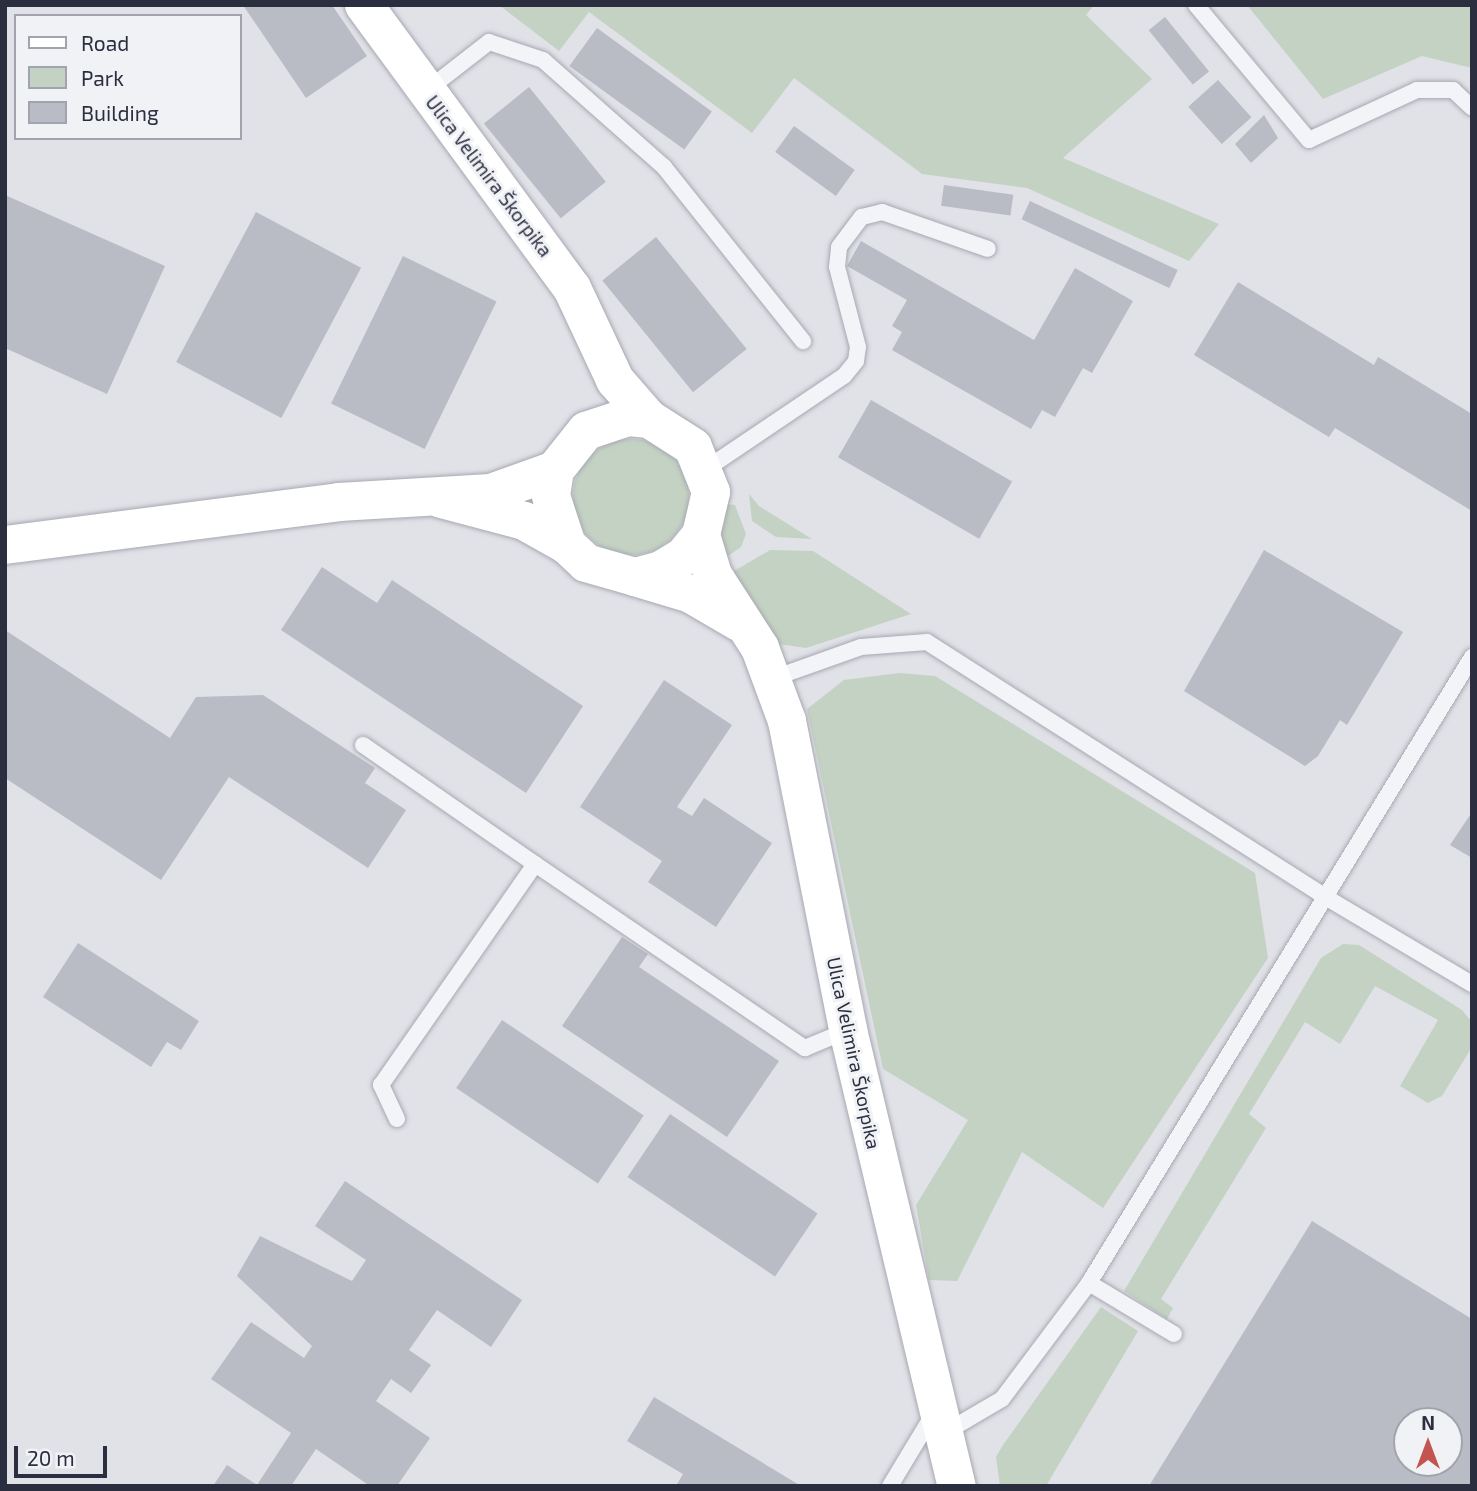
<!DOCTYPE html>
<html>
<head>
<meta charset="utf-8">
<style>
	body { margin:0 }
	#map { position:relative; width:1477px; height:1491px; overflow:hidden; background:#e1e2e8; font-family:"Exo 2",sans-serif }
	div>[style] { position:absolute }
	[style*='--x'] { left:calc(var(--x)*1px); top:calc(var(--y)*1px); width:calc(var(--w)*1px); rotate:calc(var(--a)*1deg) }
	.green>* { inset:0; background:#c4d2c3 }
	.round { border-radius:50% }
	.building>* { inset:0; background:#b9bbc5; transform-origin:0 0 }
	.roads { filter:drop-shadow(0 0 2px #a7a8b2) drop-shadow(0 0 2px #a7a8b2) }
	.lane>* { height:16px; margin:-8px; padding:0 8px; transform-origin:8px; border-radius:8px; background:#f3f4f7 }
	.secondary>* { height:38px; margin:-19px; padding:0 19px; transform-origin:19px; border-radius:19px; background:#fff }
	span { translate:-50% -50%; white-space:nowrap; text-align:center; line-height:1.15; -webkit-text-stroke:6px #f0f2f6; paint-order:stroke }
	.street-label { font-size:19px; color:#2b2e3f }
	.frame { position:absolute; inset:0; border:7px solid #2b2e3f; pointer-events:none }
	.legend { position:absolute; left:14px; top:14px; width:228px; height:126px; box-sizing:border-box; background:#f0f2f6; border:2px solid #a1a4ad; margin:0; padding:9px 12px; list-style:none; font-size:21px; color:#2b2e3f }
	.legend li { display:flex; align-items:center; gap:14px; height:35px }
	.legend b { width:35px; border:2px solid #a1a4ad }
	.north { position:absolute; left:1393px; top:1407px; width:70px; height:70px; box-sizing:border-box; background:#f0f2f6; border:2px solid #a1a4ad; border-radius:50%; rotate:0deg; font-size:19px; font-weight:700; line-height:28px; text-align:center; color:#2b2e3f }
	.north::after { content:''; display:block; margin:auto; width:24px; height:32px; background:#c35550; clip-path:polygon(50% 0,100% 100%,50% 72%,0 100%) }
	.scale { position:absolute; left:14px; top:1446px; width:93px; height:32px; box-sizing:border-box; border:4px solid #2b2e3f; border-top:0; padding-left:9px; font-size:21px; line-height:24px; white-space:nowrap; color:#2b2e3f; -webkit-text-stroke:5px #f0f2f6; paint-order:stroke }
</style>
</head>
<body>
<div id="map">
	<div class="green">
		<i style="clip-path:polygon(499px 5px,1094px 5px,1086px 15px,1152px 79px,1063px 158px,1219px 224px,1189px 261px,1027px 188px,922px 174px,794px 78px,752px 133px,589px 12px,559px 51px)"></i>
		<i style="clip-path:polygon(1247px 5px,1472px 5px,1472px 68px,1422px 56px,1323px 99px)"></i>
		<i class="round" style="left:573px;top:439px;width:116px;height:116px"></i>
		<i style="clip-path:polygon(749px 494px,759px 506px,812px 539px,776px 537px,752px 521px)"></i>
		<i style="clip-path:polygon(722px 504px,735px 505px,746px 534px,741px 547px,719px 562px)"></i>
		<i style="clip-path:polygon(770px 550px,813px 551px,911px 614px,806px 648px,778px 644px,722px 578px)"></i>
		<i style="clip-path:polygon(899px 673px,935px 676px,1255px 873px,1268px 958px,1103px 1208px,1022px 1152px,957px 1281px,929px 1280px,916px 1205px,968px 1120px,883px 1069px,807px 709px,844px 680px)"></i>
		<i style="clip-path:polygon(1343px 944px,1359px 945px,1462px 1010px,1472px 1022px,1472px 1047px,1442px 1096px,1428px 1103px,1400px 1086px,1438px 1020px,1375px 986px,1340px 1044px,1305px 1022px,1249px 1114px,1266px 1128px,1161px 1299px,1173px 1308px,1167px 1319px,1124px 1291px,1321px 958px)"></i>
		<i style="clip-path:polygon(1101px 1307px,1138px 1331px,1046px 1486px,1000px 1486px,996px 1457px,1003px 1445px)"></i>
	</div>
	<div class="building">
		<i style="clip-path:polygon(243px 5px,332px 5px,367px 56px,306px 98px)"></i>
		<i style="left:1165px;top:17px;width:70px;height:21px;rotate:51deg"></i>
		<i style="left:597px;top:28px;width:142px;height:47px;rotate:36deg"></i>
		<i style="left:1218px;top:80px;width:50px;height:40px;rotate:48deg"></i>
		<i style="left:529px;top:87px;width:122px;height:58px;rotate:51deg"></i>
		<i style="clip-path:polygon(1264px 115px,1278px 138px,1251px 163px,1235px 144px)"></i>
		<i style="left:794px;top:126px;width:75px;height:32px;rotate:36deg"></i>
		<i style="left:944px;top:185px;width:70px;height:21px;rotate:8deg"></i>
		<i style="clip-path:polygon(5px 195px,165px 266px,107px 394px,5px 348px)"></i>
		<i style="left:1030px;top:201px;width:163px;height:20px;rotate:25deg"></i>
		<i style="left:256px;top:212px;width:119px;height:170px;rotate:28deg"></i>
		<i style="left:656px;top:237px;width:144px;height:69px;rotate:51deg"></i>
		<i style="clip-path:polygon(861px 241px,1034px 340px,1075px 268px,1133px 301px,1092px 373px,1083px 368px,1055px 417px,1042px 410px,1031px 429px,892px 350px,902px 332px,892px 326px,907px 300px,847px 266px)"></i>
		<i style="left:403px;top:256px;width:104px;height:164px;rotate:26deg"></i>
		<i style="clip-path:polygon(1238px 282px,1374px 365px,1378px 357px,1472px 414px,1472px 511px,1335px 428px,1329px 437px,1194px 355px)"></i>
		<i style="left:871px;top:400px;width:163px;height:66px;rotate:30deg"></i>
		<i style="clip-path:polygon(1264px 550px,1403px 632px,1347px 725px,1340px 720px,1318px 756px,1305px 766px,1184px 691px)"></i>
		<i style="clip-path:polygon(322px 567px,377px 603px,392px 580px,583px 706px,526px 793px,281px 630px)"></i>
		<i style="clip-path:polygon(5px 630px,170px 738px,196px 697px,263px 695px,375px 768px,365px 783px,406px 810px,368px 868px,229px 777px,161px 880px,5px 778px)"></i>
		<i style="clip-path:polygon(664px 680px,732px 725px,677px 807px,692px 816px,704px 798px,772px 843px,716px 927px,648px 882px,662px 861px,580px 807px)"></i>
		<i style="clip-path:polygon(1472px 812px,1472px 858px,1450px 845px)"></i>
		<i style="clip-path:polygon(622px 937px,648px 954px,639px 967px,779px 1061px,727px 1137px,562px 1026px)"></i>
		<i style="clip-path:polygon(78px 943px,199px 1021px,181px 1050px,167px 1042px,151px 1067px,43px 997px)"></i>
		<i style="left:502px;top:1020px;width:171px;height:82px;rotate:34deg"></i>
		<i style="left:670px;top:1114px;width:178px;height:76px;rotate:34deg"></i>
		<i style="clip-path:polygon(345px 1181px,522px 1300px,491px 1347px,437px 1310px,409px 1350px,431px 1365px,411px 1393px,391px 1379px,376px 1401px,430px 1438px,397px 1486px,370px 1486px,316px 1449px,291px 1486px,213px 1486px,227px 1465px,257px 1485px,291px 1433px,211px 1379px,251px 1322px,304px 1358px,312px 1346px,237px 1276px,260px 1236px,352px 1281px,366px 1260px,315px 1226px)"></i>
		<i style="clip-path:polygon(evenodd,1312px 1221px,1472px 1319px,1472px 1486px,1149px 1486px,1312px 1221px,1407px 1421px,1449px 1421px,1449px 1463px,1407px 1463px,1407px 1421px)"></i>
		<i style="clip-path:polygon(654px 1397px,801px 1486px,676px 1486px,683px 1474px,627px 1441px)"></i>
	</div>
	<div class="roads">
		<div class="lane">
			<i style="--x:1196;--y:5;--w:176;--a:50.1"></i>
			<i style="--x:1309;--y:140;--w:119;--a:-24.8"></i>
			<i style="--x:1417;--y:90;--w:36;--a:0"></i>
			<i style="--x:1453;--y:90;--w:26;--a:43"></i>
			<i style="--x:426;--y:91;--w:80;--a:-37.9"></i>
			<i style="--x:489;--y:42;--w:57;--a:18.4"></i>
			<i style="--x:543;--y:60;--w:162;--a:41.5"></i>
			<i style="--x:664;--y:167;--w:223;--a:51.4"></i>
			<i style="--x:706;--y:469;--w:166;--a:-34"></i>
			<i style="--x:844;--y:376;--w:19;--a:-51"></i>
			<i style="--x:856;--y:361;--w:14;--a:-82"></i>
			<i style="--x:858;--y:347;--w:83;--a:-104.7"></i>
			<i style="--x:837;--y:267;--w:20;--a:-84"></i>
			<i style="--x:839;--y:247;--w:38;--a:-53"></i>
			<i style="--x:862;--y:217;--w:21;--a:-14"></i>
			<i style="--x:882;--y:212;--w:112;--a:19.2"></i>
			<i style="--x:774;--y:678;--w:92;--a:-19.6"></i>
			<i style="--x:861;--y:647;--w:66;--a:-4.3"></i>
			<i style="--x:927;--y:642;--w:475;--a:32.6"></i>
			<i style="--x:1327;--y:898;--w:169;--a:30.7"></i>
			<i style="--x:363;--y:745;--w:209;--a:34.7"></i>
			<i style="--x:397;--y:1119;--w:38;--a:-115"></i>
			<i style="--x:381;--y:1085;--w:269;--a:-55.1"></i>
			<i style="--x:535;--y:864;--w:327;--a:34.3"></i>
			<i style="--x:805;--y:1048;--w:47;--a:-22.7"></i>
			<i style="--x:1089;--y:1283;--w:99;--a:31"></i>
			<i style="--x:944;--y:1433;--w:67;--a:-30.4"></i>
			<i style="--x:1002;--y:1399;--w:145;--a:-53.1"></i>
			<i style="--x:1089;--y:1283;--w:734;--a:-58.54"></i>
			<i style="--x:890;--y:1486;--w:85;--a:-58.9"></i>
		</div>
		<div class="secondary">
			<i style="--x:364;--y:5;--w:351;--a:53.7"></i>
			<i style="--x:572;--y:288;--w:102;--a:64.9"></i>
			<i style="--x:615;--y:380;--w:52;--a:48.9"></i>
			<i style="--x:441;--y:499;--w:86;--a:14.8"></i>
			<i style="--x:524;--y:521;--w:49;--a:29.2"></i>
			<i style="--x:567;--y:545;--w:26;--a:43"></i>
			<i style="--x:586;--y:563;--w:51;--a:15.9"></i>
			<i style="--x:635;--y:577;--w:27;--a:-15"></i>
			<i style="--x:661;--y:570;--w:27;--a:-31"></i>
			<i style="--x:684;--y:556;--w:27;--a:-51"></i>
			<i style="--x:701;--y:535;--w:44;--a:-76.9"></i>
			<i style="--x:711;--y:492;--w:48;--a:-111.8"></i>
			<i style="--x:693;--y:447;--w:52;--a:-147.5"></i>
			<i style="--x:649;--y:419;--w:21;--a:-175"></i>
			<i style="--x:628;--y:417;--w:44;--a:161.6"></i>
			<i style="--x:586;--y:431;--w:50;--a:128.5"></i>
			<i style="--x:555;--y:470;--w:26;--a:99"></i>
			<i style="--x:551;--y:496;--w:52;--a:71.9"></i>
			<i style="--x:701;--y:535;--w:42;--a:73.3"></i>
			<i style="--x:713;--y:575;--w:87;--a:57.2"></i>
			<i style="--x:760;--y:648;--w:78;--a:69.7"></i>
			<i style="--x:787;--y:721;--w:315;--a:78.8"></i>
			<i style="--x:848;--y:1030;--w:469;--a:76.6"></i>
			<i style="--x:5;--y:545;--w:337;--a:-7.3"></i>
			<i style="--x:339;--y:502;--w:152;--a:-3.4"></i>
			<i style="--x:491;--y:493;--w:68;--a:-19.8"></i>
			<i style="--x:635;--y:577;--w:59;--a:16.9"></i>
			<i style="--x:691;--y:594;--w:56;--a:30.3"></i>
		</div>
	</div>
	<div class="street-label">
		<span style="left:489px;top:176px;rotate:53deg">Ulica Velimira Škorpika</span>
		<span style="left:854px;top:1053px;rotate:78deg">Ulica Velimira Škorpika</span>
	</div>
	<div class="frame"></div>
	<ul class="legend">
	<li><b style="height:9px;background:#fff"></b>Road</li>
	<li><b style="height:19px;background:#c4d2c3"></b>Park</li>
	<li><b style="height:19px;background:#b9bbc5"></b>Building</li>
	</ul>
	<div class="north">N</div>
	<div class="scale">20 m</div>
</div>
</body>
</html>
